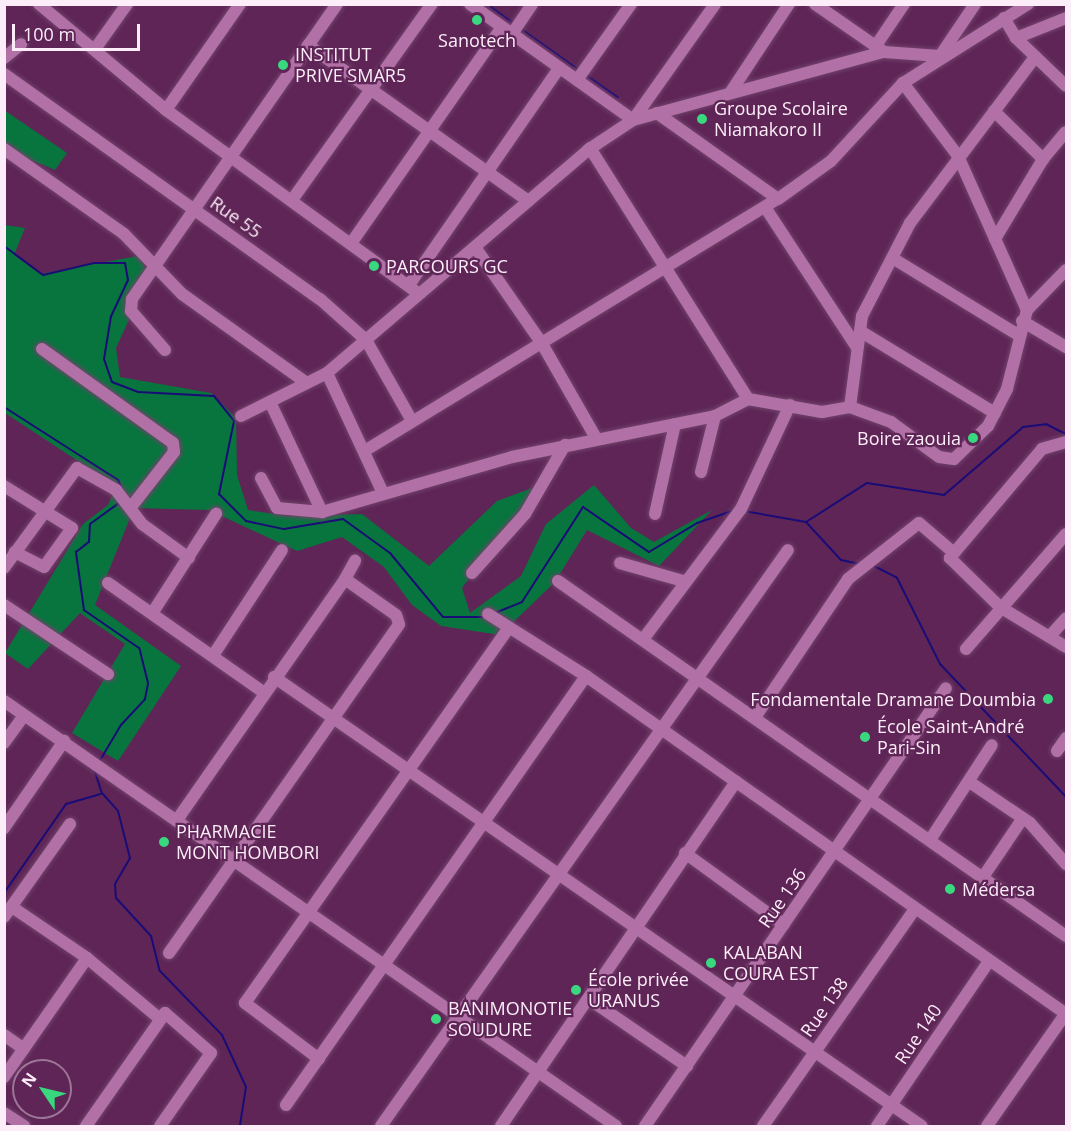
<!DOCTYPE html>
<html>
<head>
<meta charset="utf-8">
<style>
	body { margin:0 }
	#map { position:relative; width:1071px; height:1131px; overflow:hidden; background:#5e2556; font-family:"Open Sans",sans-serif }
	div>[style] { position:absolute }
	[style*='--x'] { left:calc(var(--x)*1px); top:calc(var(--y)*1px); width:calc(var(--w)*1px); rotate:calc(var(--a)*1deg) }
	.green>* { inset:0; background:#08753f }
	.stream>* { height:2px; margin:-1px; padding:0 1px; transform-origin:1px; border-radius:1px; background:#1a0c77 }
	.roads { filter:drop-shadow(0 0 2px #72436b) drop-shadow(0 0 2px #72436b) }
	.minor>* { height:12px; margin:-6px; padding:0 6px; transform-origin:6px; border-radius:6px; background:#b171a6 }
	.dots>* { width:16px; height:16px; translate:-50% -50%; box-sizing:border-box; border:3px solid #5e2556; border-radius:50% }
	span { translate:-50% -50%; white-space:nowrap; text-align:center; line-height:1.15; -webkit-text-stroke:4.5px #5e2556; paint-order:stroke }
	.poi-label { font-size:18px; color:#fcedf8 }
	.left { translate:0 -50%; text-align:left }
	.right { translate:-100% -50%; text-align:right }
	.street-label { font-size:18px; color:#fcedf8 }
	.frame { position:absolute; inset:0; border:6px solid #fcedf8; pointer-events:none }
	.north { position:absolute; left:12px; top:1059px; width:60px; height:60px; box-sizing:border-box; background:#5e2556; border:2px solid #9d7597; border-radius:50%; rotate:305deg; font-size:16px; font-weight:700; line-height:24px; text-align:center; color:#fcedf8 }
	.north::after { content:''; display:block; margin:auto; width:21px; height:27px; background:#39d87f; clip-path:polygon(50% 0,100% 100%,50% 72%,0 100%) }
	.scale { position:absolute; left:12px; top:24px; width:128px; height:27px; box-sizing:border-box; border:3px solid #fcedf8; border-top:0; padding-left:8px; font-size:18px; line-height:21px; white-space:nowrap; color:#fcedf8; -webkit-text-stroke:4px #5e2556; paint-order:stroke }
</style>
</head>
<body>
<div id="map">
	<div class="green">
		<i style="clip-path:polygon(4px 110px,67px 153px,55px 170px,5px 149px)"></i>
		<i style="clip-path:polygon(4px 225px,25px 228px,14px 255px,40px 274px,138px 256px,150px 274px,116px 348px,120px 377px,211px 393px,236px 418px,237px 475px,248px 510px,288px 516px,362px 514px,429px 566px,497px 501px,540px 485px,462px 588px,470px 613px,521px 576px,546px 524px,594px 485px,631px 528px,654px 542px,712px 510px,659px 566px,587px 530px,555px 582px,500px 635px,441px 626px,412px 605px,384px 567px,342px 537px,297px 551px,209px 510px,134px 508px,95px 605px,181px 666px,118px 761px,72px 733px,125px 644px,80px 613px,28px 669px,5px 653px,83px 524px,108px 505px,116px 486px,5px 413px)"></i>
	</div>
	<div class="stream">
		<i style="--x:491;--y:7;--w:27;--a:36"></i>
		<i style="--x:520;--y:28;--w:72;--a:35.4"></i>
		<i style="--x:586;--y:75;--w:39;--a:35"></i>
		<i style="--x:4;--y:246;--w:49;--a:36.6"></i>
		<i style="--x:43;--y:275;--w:52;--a:-13.2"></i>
		<i style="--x:94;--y:263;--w:31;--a:0"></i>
		<i style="--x:125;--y:263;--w:17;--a:80"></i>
		<i style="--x:128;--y:280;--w:40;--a:115"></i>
		<i style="--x:111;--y:316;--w:44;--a:99.2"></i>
		<i style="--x:104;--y:359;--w:24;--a:71"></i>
		<i style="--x:112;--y:382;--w:28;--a:21"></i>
		<i style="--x:138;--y:392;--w:76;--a:3"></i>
		<i style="--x:214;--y:396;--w:32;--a:51"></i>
		<i style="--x:234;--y:421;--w:75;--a:101.6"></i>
		<i style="--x:219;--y:494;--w:38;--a:45"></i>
		<i style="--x:246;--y:521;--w:39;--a:12"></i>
		<i style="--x:284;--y:529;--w:60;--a:-9.6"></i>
		<i style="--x:343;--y:519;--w:58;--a:35.9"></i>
		<i style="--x:390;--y:553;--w:83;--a:50.4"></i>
		<i style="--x:443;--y:617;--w:42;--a:0"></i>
		<i style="--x:4;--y:407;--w:135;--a:32.6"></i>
		<i style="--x:118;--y:480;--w:13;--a:67"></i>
		<i style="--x:744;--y:511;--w:63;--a:10.1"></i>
		<i style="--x:806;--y:522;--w:72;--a:-32.6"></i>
		<i style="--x:867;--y:483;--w:78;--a:8.9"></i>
		<i style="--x:944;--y:495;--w:104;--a:-40.7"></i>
		<i style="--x:1023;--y:427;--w:23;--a:-7"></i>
		<i style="--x:1046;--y:424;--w:22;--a:27"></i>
		<i style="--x:806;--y:522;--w:52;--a:47.4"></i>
		<i style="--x:841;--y:560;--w:19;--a:12"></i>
		<i style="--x:872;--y:565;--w:28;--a:27"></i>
		<i style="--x:897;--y:578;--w:96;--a:63.4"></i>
		<i style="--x:940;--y:664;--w:183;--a:46.5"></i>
		<i style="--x:495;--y:613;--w:29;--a:-22"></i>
		<i style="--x:522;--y:602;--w:113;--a:-57.3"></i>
		<i style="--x:583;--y:507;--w:80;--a:34.3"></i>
		<i style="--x:649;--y:552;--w:56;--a:-31.1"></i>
		<i style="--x:697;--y:523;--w:40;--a:-18.9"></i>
		<i style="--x:99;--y:762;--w:43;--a:-59.3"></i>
		<i style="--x:121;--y:725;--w:35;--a:-47"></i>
		<i style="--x:145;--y:699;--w:16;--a:-79"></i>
		<i style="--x:148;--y:683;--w:36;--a:-104"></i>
		<i style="--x:139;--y:648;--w:67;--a:-145.4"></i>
		<i style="--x:84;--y:610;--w:59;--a:-97.9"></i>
		<i style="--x:76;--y:552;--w:16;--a:-38"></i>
		<i style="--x:89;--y:542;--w:18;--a:-87"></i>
		<i style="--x:90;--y:524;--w:36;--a:-36"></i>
		<i style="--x:94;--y:769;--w:25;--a:72"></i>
		<i style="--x:102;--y:793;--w:24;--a:48"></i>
		<i style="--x:118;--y:811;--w:49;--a:75.7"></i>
		<i style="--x:130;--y:858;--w:30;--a:120"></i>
		<i style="--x:115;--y:884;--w:14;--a:86"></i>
		<i style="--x:116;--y:898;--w:52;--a:47.4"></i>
		<i style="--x:151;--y:936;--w:36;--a:76"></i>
		<i style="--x:160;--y:971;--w:89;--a:45.9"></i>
		<i style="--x:222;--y:1035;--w:57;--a:65.2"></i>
		<i style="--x:246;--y:1087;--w:39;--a:99"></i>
		<i style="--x:4;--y:893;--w:108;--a:-55.1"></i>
		<i style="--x:66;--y:804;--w:36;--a:-16"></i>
	</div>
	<div class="roads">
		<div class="minor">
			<i style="--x:39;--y:4;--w:165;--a:39.8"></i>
			<i style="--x:166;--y:110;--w:311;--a:36"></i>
			<i style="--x:470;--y:4;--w:200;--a:35.4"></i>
			<i style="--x:815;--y:4;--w:84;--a:34.8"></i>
			<i style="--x:1004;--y:18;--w:23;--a:59"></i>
			<i style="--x:1016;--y:38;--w:69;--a:43.8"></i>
			<i style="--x:512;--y:34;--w:36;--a:-56"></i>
			<i style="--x:1016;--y:38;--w:54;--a:-21.8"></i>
			<i style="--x:308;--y:45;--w:270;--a:35.3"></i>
			<i style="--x:875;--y:47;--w:52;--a:-56"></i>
			<i style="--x:95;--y:49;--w:55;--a:-54.6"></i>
			<i style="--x:942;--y:53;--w:59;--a:-56"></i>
			<i style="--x:4;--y:58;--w:22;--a:-39"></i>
			<i style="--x:4;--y:74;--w:388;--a:35.5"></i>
			<i style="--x:320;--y:299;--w:62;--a:41.7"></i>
			<i style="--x:366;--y:340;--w:93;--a:60.4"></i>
			<i style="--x:577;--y:80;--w:93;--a:-54.6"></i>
			<i style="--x:903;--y:83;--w:91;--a:53"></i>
			<i style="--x:958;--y:156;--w:169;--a:65.9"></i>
			<i style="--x:730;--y:93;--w:107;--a:-56.5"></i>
			<i style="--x:166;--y:110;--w:129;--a:-55.1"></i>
			<i style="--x:994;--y:111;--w:69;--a:44.4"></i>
			<i style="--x:657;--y:113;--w:148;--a:35.4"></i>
			<i style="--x:633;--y:120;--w:142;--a:-54.7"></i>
			<i style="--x:590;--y:148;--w:297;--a:57.8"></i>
			<i style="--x:4;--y:149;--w:147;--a:35.3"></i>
			<i style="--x:124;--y:234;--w:83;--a:46"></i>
			<i style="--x:182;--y:294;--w:153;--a:35.5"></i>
			<i style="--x:292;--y:200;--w:241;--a:-54.5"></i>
			<i style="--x:765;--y:207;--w:166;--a:56.8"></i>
			<i style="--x:995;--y:239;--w:93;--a:-59"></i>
			<i style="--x:1043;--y:159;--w:35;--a:-50"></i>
			<i style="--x:352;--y:242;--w:262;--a:-55.1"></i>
			<i style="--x:477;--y:250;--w:112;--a:55.2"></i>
			<i style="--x:541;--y:342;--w:111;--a:60.2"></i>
			<i style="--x:894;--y:259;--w:144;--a:31.4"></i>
			<i style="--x:409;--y:285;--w:264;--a:-55.3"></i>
			<i style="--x:1022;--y:321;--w:51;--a:30.6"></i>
			<i style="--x:860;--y:331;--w:158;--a:31.3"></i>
			<i style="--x:42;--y:349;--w:161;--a:35.7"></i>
			<i style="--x:173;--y:443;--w:9;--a:84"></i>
			<i style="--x:174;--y:452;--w:68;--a:127.9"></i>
			<i style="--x:165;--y:350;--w:52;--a:-131.1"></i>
			<i style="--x:131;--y:311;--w:12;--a:-85"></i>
			<i style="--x:132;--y:299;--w:359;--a:-55.2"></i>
			<i style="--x:327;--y:373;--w:132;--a:65"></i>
			<i style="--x:270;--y:402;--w:122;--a:64.7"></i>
			<i style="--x:850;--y:407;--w:92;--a:-82.5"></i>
			<i style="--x:862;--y:316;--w:105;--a:-62.7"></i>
			<i style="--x:910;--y:223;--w:208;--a:-53"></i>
			<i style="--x:241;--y:416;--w:96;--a:-26.6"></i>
			<i style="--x:327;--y:373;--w:343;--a:-40.5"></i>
			<i style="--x:588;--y:150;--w:54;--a:-33.7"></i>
			<i style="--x:633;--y:120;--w:260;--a:-15.2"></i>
			<i style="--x:884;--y:52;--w:56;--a:4.1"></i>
			<i style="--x:1066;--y:442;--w:25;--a:164"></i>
			<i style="--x:1042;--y:449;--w:143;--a:130.2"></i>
			<i style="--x:950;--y:558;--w:70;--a:44.4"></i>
			<i style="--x:1000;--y:607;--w:77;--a:31.2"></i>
			<i style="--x:366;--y:450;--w:482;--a:-31.4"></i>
			<i style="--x:778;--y:199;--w:65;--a:-35.6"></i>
			<i style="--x:831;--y:161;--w:106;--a:-47.3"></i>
			<i style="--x:903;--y:83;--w:148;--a:-32.3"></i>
			<i style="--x:701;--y:472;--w:58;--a:-76"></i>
			<i style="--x:261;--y:478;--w:34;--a:62"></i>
			<i style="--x:277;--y:508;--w:45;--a:5.1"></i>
			<i style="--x:322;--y:512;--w:198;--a:-16.1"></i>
			<i style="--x:512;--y:457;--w:207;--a:-11.4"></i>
			<i style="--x:715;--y:416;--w:37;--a:-27"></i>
			<i style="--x:748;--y:399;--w:75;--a:10"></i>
			<i style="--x:822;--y:412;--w:28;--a:-10"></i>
			<i style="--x:850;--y:407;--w:44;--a:20.1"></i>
			<i style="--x:891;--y:422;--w:59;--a:36.1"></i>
			<i style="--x:939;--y:457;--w:15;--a:8"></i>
			<i style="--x:954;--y:459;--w:47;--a:-44.1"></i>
			<i style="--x:988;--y:426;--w:42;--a:-62.8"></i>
			<i style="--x:1007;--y:389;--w:81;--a:-75.8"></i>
			<i style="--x:1027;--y:310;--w:56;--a:-45.7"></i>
			<i style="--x:4;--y:486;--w:80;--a:31.7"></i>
			<i style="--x:72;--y:528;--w:48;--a:125.7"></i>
			<i style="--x:44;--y:567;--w:33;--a:-153"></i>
			<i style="--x:655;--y:514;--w:92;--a:-77.5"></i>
			<i style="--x:620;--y:563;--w:66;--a:15.9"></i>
			<i style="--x:4;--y:568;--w:124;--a:-53.9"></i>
			<i style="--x:77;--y:468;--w:45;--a:29.4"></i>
			<i style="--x:116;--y:490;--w:43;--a:52.6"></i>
			<i style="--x:142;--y:524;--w:58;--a:35.9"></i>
			<i style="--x:472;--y:573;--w:79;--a:-48.1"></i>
			<i style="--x:525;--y:514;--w:80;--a:-59.9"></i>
			<i style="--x:558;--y:581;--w:620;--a:34.95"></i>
			<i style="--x:108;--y:583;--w:189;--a:35.1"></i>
			<i style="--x:4;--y:605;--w:125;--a:33.6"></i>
			<i style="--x:153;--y:612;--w:117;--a:-57.3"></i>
			<i style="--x:488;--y:614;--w:116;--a:32.3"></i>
			<i style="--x:586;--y:676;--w:587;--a:35.15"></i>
			<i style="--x:1050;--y:636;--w:24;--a:-48"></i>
			<i style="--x:644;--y:638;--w:161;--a:-53.1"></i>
			<i style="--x:741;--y:509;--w:115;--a:-64.8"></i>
			<i style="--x:966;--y:649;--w:152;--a:-49"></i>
			<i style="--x:214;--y:654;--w:124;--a:-56.8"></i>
			<i style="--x:274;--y:677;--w:788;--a:34.72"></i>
			<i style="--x:4;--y:701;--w:745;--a:34.78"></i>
			<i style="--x:756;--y:716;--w:165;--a:-56.1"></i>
			<i style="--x:848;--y:579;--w:90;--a:-38.3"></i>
			<i style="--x:919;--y:523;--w:45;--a:40.5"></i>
			<i style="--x:4;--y:743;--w:34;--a:-54"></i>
			<i style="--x:1057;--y:751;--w:16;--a:-55"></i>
			<i style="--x:971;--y:783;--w:71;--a:34.1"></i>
			<i style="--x:1030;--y:823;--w:55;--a:48.7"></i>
			<i style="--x:177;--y:820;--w:294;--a:-55.1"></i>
			<i style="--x:4;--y:828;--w:106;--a:-55.4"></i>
			<i style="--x:930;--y:840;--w:113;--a:-56.9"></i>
			<i style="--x:685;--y:853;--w:122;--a:36"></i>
			<i style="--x:983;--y:877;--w:71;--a:-55.9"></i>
			<i style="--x:12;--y:907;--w:91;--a:34.2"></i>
			<i style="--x:87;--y:958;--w:95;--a:39.9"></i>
			<i style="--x:4;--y:917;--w:114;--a:-54.6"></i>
			<i style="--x:169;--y:953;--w:401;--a:-55"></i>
			<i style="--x:399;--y:624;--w:9;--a:-108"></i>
			<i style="--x:396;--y:615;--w:62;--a:-144.8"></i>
			<i style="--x:345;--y:579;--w:21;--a:-61"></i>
			<i style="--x:589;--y:999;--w:119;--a:34.4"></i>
			<i style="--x:4;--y:1035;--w:24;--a:35"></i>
			<i style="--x:319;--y:1059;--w:93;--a:-142.9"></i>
			<i style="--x:245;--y:1003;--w:459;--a:-54.9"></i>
			<i style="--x:4;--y:1077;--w:145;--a:-55.1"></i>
			<i style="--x:286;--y:1105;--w:523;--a:-55.03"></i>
			<i style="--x:4;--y:1113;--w:24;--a:33"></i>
			<i style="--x:86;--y:1126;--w:138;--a:-55"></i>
			<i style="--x:165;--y:1013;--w:61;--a:41"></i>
			<i style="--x:211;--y:1053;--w:89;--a:124.9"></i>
			<i style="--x:381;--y:1126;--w:705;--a:-54.76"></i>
			<i style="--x:501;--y:1126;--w:417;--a:-55.7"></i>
			<i style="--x:645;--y:1126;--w:531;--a:-55.5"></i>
			<i style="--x:763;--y:1126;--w:265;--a:-55"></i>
			<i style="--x:877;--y:1126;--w:199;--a:-55.8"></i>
			<i style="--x:987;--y:1126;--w:138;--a:-55"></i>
		</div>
	</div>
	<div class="dots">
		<i style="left:477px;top:20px;background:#39d87f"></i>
		<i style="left:283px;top:65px;background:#39d87f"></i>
		<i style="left:702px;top:119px;background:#39d87f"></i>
		<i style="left:374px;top:266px;background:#39d87f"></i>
		<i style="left:973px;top:438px;background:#39d87f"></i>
		<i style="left:1048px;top:699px;background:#39d87f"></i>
		<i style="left:865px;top:737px;background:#39d87f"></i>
		<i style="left:164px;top:842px;background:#39d87f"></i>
		<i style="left:950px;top:889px;background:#39d87f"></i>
		<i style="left:711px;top:963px;background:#39d87f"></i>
		<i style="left:576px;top:990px;background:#39d87f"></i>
		<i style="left:436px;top:1019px;background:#39d87f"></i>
	</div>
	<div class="poi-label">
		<span style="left:477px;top:40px">Sanotech</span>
		<span class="left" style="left:295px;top:65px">INSTITUT<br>PRIVE SMAR5</span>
		<span class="left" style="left:714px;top:119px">Groupe Scolaire<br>Niamakoro II</span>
		<span class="left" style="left:386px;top:266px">PARCOURS GC</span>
		<span class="right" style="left:961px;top:438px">Boire zaouia</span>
		<span class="right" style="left:1036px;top:699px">Fondamentale Dramane Doumbia</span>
		<span class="left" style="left:877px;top:737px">École Saint-André<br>Pari-Sin</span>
		<span class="left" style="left:176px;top:842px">PHARMACIE<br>MONT HOMBORI</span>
		<span class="left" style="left:962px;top:889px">Médersa</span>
		<span class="left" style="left:723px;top:963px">KALABAN<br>COURA EST</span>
		<span class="left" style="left:588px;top:990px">École privée<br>URANUS</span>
		<span class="left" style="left:448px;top:1019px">BANIMONOTIE<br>SOUDURE</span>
	</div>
	<div class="street-label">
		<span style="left:236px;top:217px;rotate:35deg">Rue 55</span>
		<span style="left:782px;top:898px;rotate:-55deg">Rue 136</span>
		<span style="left:824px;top:1007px;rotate:-55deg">Rue 138</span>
		<span style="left:918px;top:1034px;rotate:-56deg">Rue 140</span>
	</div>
	<div class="frame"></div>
	<div class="north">N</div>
	<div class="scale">100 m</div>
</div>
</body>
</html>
